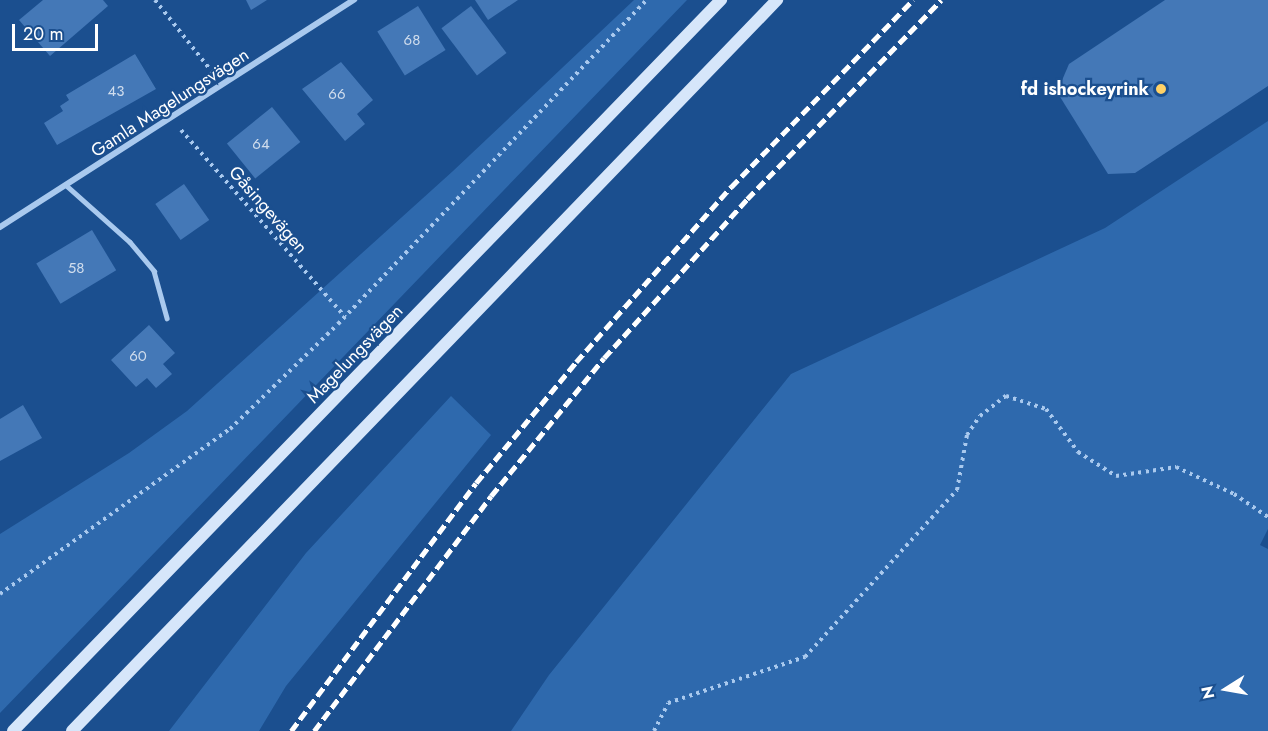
<!DOCTYPE html>
<html>
<head>
<meta charset="utf-8">
<style>
	body { margin:0 }
	#map { position:relative; width:1268px; height:731px; overflow:hidden; background:#1b4f8f; font-family:Jost,sans-serif }
	div>[style] { position:absolute }
	[style*='--x'] { left:calc(var(--x)*1px); top:calc(var(--y)*1px); width:calc(var(--w)*1px); rotate:calc(var(--a)*1deg) }
	.green>* { inset:0; background:#2e69ad }
	.building>* { inset:0; background:#4478b7; transform-origin:0 0 }
	.path>* { height:4px; margin-top:-2px; transform-origin:0; background:repeating-linear-gradient(90deg,#a9c9ee 0 3px,transparent 0 7.5px) }
	.service>* { height:4.5px; margin:-2.25px; padding:0 2.25px; transform-origin:2.25px; border-radius:2.25px; background:#a9c9ee }
	.minor>* { height:6px; margin:-3px; padding:0 3px; transform-origin:3px; border-radius:3px; background:#a9c9ee }
	.secondary>* { height:12px; margin:-6px; padding:0 6px; transform-origin:6px; border-radius:6px; background:#d6e6fa }
	.rail>* { height:4.5px; margin-top:-2.25px; transform-origin:0; background:repeating-linear-gradient(90deg,#fff 0 10px,transparent 0 14.5px) }
	.dots>* { width:16px; height:16px; translate:-50% -50%; box-sizing:border-box; border:3px solid #1b4f8f; border-radius:50% }
	span { translate:-50% -50%; white-space:nowrap; text-align:center; line-height:1.15; -webkit-text-stroke:4.5px #1b4f8f; paint-order:stroke }
	.number-label { font-size:15px; color:#d0dded }
	.number-label span { -webkit-text-stroke-width:0 }
	.poi-label { font-size:18px; color:#fff; font-weight:700 }
	.right { translate:-100% -50%; text-align:right }
	.street-label { font-size:18px; color:#fff }
	.north { position:absolute; left:1196px; top:659px; width:60px; height:60px; -webkit-text-stroke:4px #1b4f8f; paint-order:stroke; rotate:259deg; font-size:16px; font-weight:700; line-height:24px; text-align:center; color:#fff }
	.north::after { content:''; display:block; margin:auto; width:21px; height:27px; background:#fff; clip-path:polygon(50% 0,100% 100%,50% 72%,0 100%) }
	.scale { position:absolute; left:12px; top:24px; width:86px; height:27px; box-sizing:border-box; border:3px solid #fff; border-top:0; padding-left:8px; font-size:18px; line-height:21px; white-space:nowrap; color:#fff; -webkit-text-stroke:4px #1b4f8f; paint-order:stroke }
</style>
</head>
<body>
<div id="map">
	<div class="green">
		<i style="clip-path:polygon(634px 0,687px 0,0 713px,0 534px,129px 453px,187px 411px,453px 171px)"></i>
		<i style="clip-path:polygon(1268px 121px,1268px 529px,1260px 545px,1268px 549px,1268px 731px,511px 731px,549px 675px,791px 374px,1105px 228px)"></i>
		<i style="clip-path:polygon(451px 396px,491px 435px,286px 686px,259px 731px,169px 731px,306px 553px)"></i>
	</div>
	<div class="building">
		<i style="clip-path:polygon(43px 0,103px 0,108px 6px,50px 56px,19px 20px)"></i>
		<i style="clip-path:polygon(246px 0,267px 0,251px 10px)"></i>
		<i style="clip-path:polygon(475px 0,518px 0,488px 20px)"></i>
		<i style="clip-path:polygon(1165px 0,1268px 0,1268px 86px,1135px 173px,1108px 174px,1057px 92px,1069px 64px)"></i>
		<i style="left:418px;top:6px;width:52px;height:48px;rotate:58deg"></i>
		<i style="left:471px;top:6px;width:59px;height:37px;rotate:53deg"></i>
		<i style="clip-path:polygon(135px 54px,156px 89px,57px 145px,44px 123px,63px 111px,60px 106px,69px 100px,66px 95px)"></i>
		<i style="clip-path:polygon(341px 62px,373px 100px,357px 114px,365px 124px,345px 141px,302px 89px)"></i>
		<i style="left:272px;top:107px;width:45px;height:58px;rotate:51deg"></i>
		<i style="left:184px;top:184px;width:44px;height:35px;rotate:55deg"></i>
		<i style="left:92px;top:230px;width:47px;height:65px;rotate:59deg"></i>
		<i style="clip-path:polygon(149px 325px,175px 353px,163px 364px,172px 374px,156px 388px,147px 378px,136px 387px,111px 360px)"></i>
		<i style="clip-path:polygon(23px 405px,42px 438px,0 461px,0 419px)"></i>
	</div>
	<div class="path">
		<i style="--x:155;--y:0;--w:92;--a:51.6"></i>
		<i style="--x:181;--y:130;--w:249;--a:48.7"></i>
		<i style="--x:0;--y:594;--w:283;--a:-35.7"></i>
		<i style="--x:230;--y:429;--w:151;--a:-44.2"></i>
		<i style="--x:338;--y:324;--w:448;--a:-46.4"></i>
		<i style="--x:654;--y:731;--w:31;--a:-63"></i>
		<i style="--x:668;--y:703;--w:145;--a:-18.6"></i>
		<i style="--x:805;--y:657;--w:226;--a:-47.7"></i>
		<i style="--x:957;--y:490;--w:56;--a:-79.7"></i>
		<i style="--x:967;--y:435;--w:23;--a:-56"></i>
		<i style="--x:980;--y:416;--w:33;--a:-38"></i>
		<i style="--x:1006;--y:396;--w:42;--a:18"></i>
		<i style="--x:1046;--y:409;--w:54;--a:53.3"></i>
		<i style="--x:1078;--y:452;--w:45;--a:32.3"></i>
		<i style="--x:1116;--y:476;--w:61;--a:-8.5"></i>
		<i style="--x:1176;--y:467;--w:64;--a:25"></i>
		<i style="--x:1234;--y:494;--w:41;--a:34.1"></i>
	</div>
	<div class="service">
		<i style="--x:67;--y:186;--w:84;--a:41.6"></i>
		<i style="--x:130;--y:242;--w:38;--a:50"></i>
		<i style="--x:154;--y:271;--w:49;--a:74.5"></i>
	</div>
	<div class="minor">
		<i style="--x:0;--y:227;--w:421;--a:-32.7"></i>
	</div>
	<div class="secondary">
		<i style="--x:13;--y:731;--w:1018;--a:-45.92"></i>
		<i style="--x:72;--y:731;--w:1016;--a:-46.04"></i>
	</div>
	<div class="rail">
		<i style="--x:291;--y:731;--w:309;--a:-53.3"></i>
		<i style="--x:476;--y:483;--w:157;--a:-50.4"></i>
		<i style="--x:576;--y:362;--w:234;--a:-48.5"></i>
		<i style="--x:731;--y:187;--w:261;--a:-45.8"></i>
		<i style="--x:314;--y:731;--w:294;--a:-53"></i>
		<i style="--x:491;--y:496;--w:178;--a:-50.7"></i>
		<i style="--x:604;--y:358;--w:214;--a:-48"></i>
		<i style="--x:747;--y:199;--w:278;--a:-45.7"></i>
	</div>
	<div class="dots">
		<i style="left:1161px;top:89px;background:#ffd166"></i>
	</div>
	<div class="number-label">
		<span style="left:412px;top:41px">68</span>
		<span style="left:116px;top:92px">43</span>
		<span style="left:337px;top:95px">66</span>
		<span style="left:261px;top:145px">64</span>
		<span style="left:76px;top:269px">58</span>
		<span style="left:138px;top:357px">60</span>
	</div>
	<div class="poi-label">
		<span class="right" style="left:1149px;top:89px">fd ishockeyrink</span>
	</div>
	<div class="street-label">
		<span style="left:170px;top:103px;rotate:-33deg">Gamla Magelungsvägen</span>
		<span style="left:268px;top:210px;rotate:49deg">Gåsingevägen</span>
		<span style="left:355px;top:354px;rotate:-46deg">Magelungsvägen</span>
	</div>
	<div class="north">N</div>
	<div class="scale">20 m</div>
</div>
</body>
</html>
